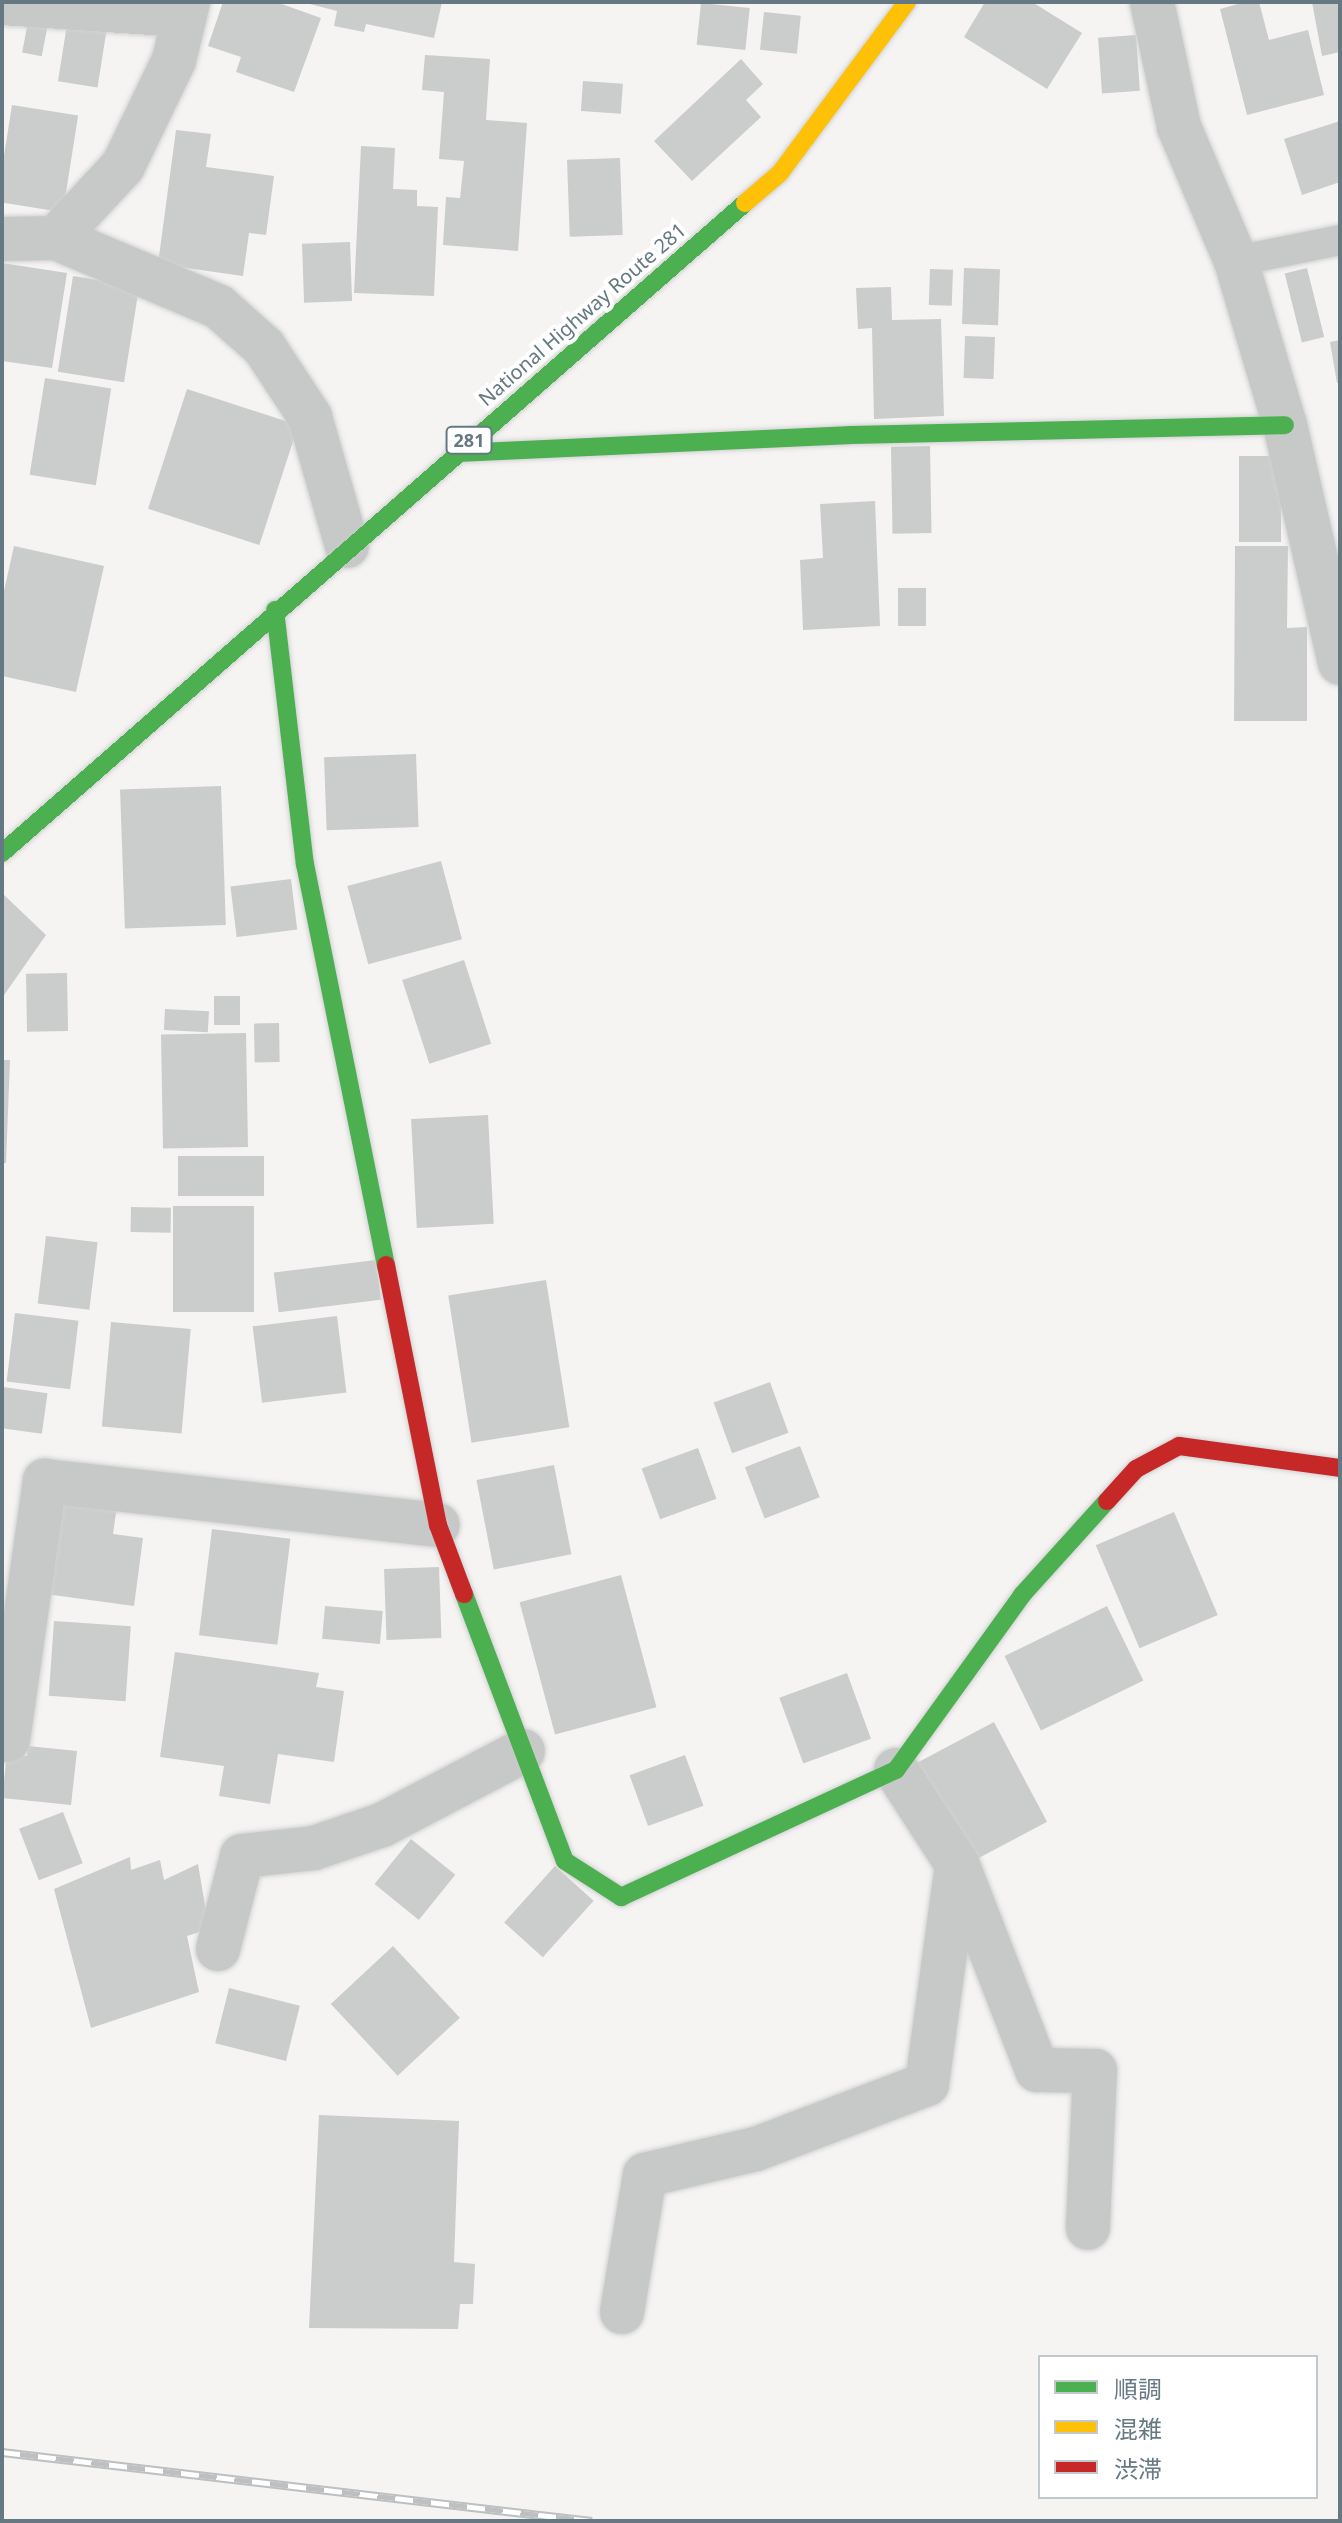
<!DOCTYPE html>
<html>
<head>
<meta charset="utf-8">
<style>
	body { margin:0 }
	#map { position:relative; width:1342px; height:2523px; overflow:hidden; background:#f5f4f3; font-family:"Noto Sans","Noto Sans JP",sans-serif }
	div>[style] { position:absolute }
	[style*='--x'] { left:calc(var(--x)*1px); top:calc(var(--y)*1px); width:calc(var(--w)*1px); rotate:calc(var(--a)*1deg) }
	.building>* { inset:0; background:#cbcccc; transform-origin:0 0 }
	.roads { filter:drop-shadow(0 0 2px #d0d1d1) drop-shadow(0 0 2px #d0d1d1) }
	.lane>* { height:30px; margin:-15px; padding:0 15px; transform-origin:15px; border-radius:15px; background:#c7c9c8 }
	.street>* { height:44px; margin:-22px; padding:0 22px; transform-origin:22px; border-radius:22px; background:#c7c9c8 }
	.fast>* { height:18px; margin:-9px; padding:0 9px; transform-origin:9px; border-radius:9px; background:#4caf50 }
	.slow>* { height:18px; margin:-9px; padding:0 9px; transform-origin:9px; border-radius:9px; background:#ffc107 }
	.jam>* { height:18px; margin:-9px; padding:0 9px; transform-origin:9px; border-radius:9px; background:#c62828 }
	.rail>* { height:9px; margin-top:-4.5px; transform-origin:0; background:repeating-linear-gradient(90deg,#fff 0 18px,#bdbfc0 0 36px); box-sizing:border-box; border-block:2px solid #bdbfc0 }
	span { translate:-50% -50%; white-space:nowrap; text-align:center; line-height:1.15; -webkit-text-stroke:8px #fff; paint-order:stroke }
	.shield-label span { padding:2px 6px; background:#fff; border:2px solid; border-radius:6px; -webkit-text-stroke-width:0 }
	.shield-label { font-size:18px; color:#667982; font-weight:700 }
	.street-label { font-size:20px; color:#667982 }
	.frame { position:absolute; inset:0; border:4px solid #667982; pointer-events:none }
	.legend { position:absolute; left:1038px; top:2355px; width:280px; height:144px; box-sizing:border-box; background:#fff; border:2px solid #c2c9cd; margin:0; padding:10px 14px; list-style:none; font-size:24px; color:#667982 }
	.legend li { display:flex; align-items:center; gap:16px; height:40px }
	.legend b { width:40px; border:2px solid #c2c9cd }
</style>
</head>
<body>
<div id="map">
	<div class="building">
		<i style="clip-path:polygon(223px 2px,276px 2px,321px 18px,294px 92px,236px 72px,241px 57px,208px 46px)"></i>
		<i style="clip-path:polygon(302px 2px,442px 2px,434px 38px,366px 24px,364px 32px,334px 26px,337px 11px)"></i>
		<i style="clip-path:polygon(985px 2px,1032px 2px,1082px 33px,1047px 89px,964px 37px)"></i>
		<i style="clip-path:polygon(1245px 2px,1259px 2px,1269px 40px,1308px 30px,1324px 95px,1247px 115px,1220px 9px)"></i>
		<i style="clip-path:polygon(1312px 2px,1340px 2px,1340px 52px,1322px 56px)"></i>
		<i style="left:701px;top:3px;width:49px;height:42px;rotate:6deg"></i>
		<i style="left:764px;top:12px;width:37px;height:38px;rotate:6deg"></i>
		<i style="left:68px;top:18px;width:40px;height:64px;rotate:9deg"></i>
		<i style="left:28px;top:22px;width:20px;height:31px;rotate:11deg"></i>
		<i style="left:1136px;top:35px;width:56px;height:38px;rotate:86deg"></i>
		<i style="clip-path:polygon(425px 55px,490px 59px,486px 120px,527px 123px,518px 251px,443px 245px,446px 197px,460px 198px,464px 161px,439px 159px,444px 92px,422px 90px)"></i>
		<i style="clip-path:polygon(741px 59px,763px 84px,746px 100px,761px 117px,692px 181px,654px 141px)"></i>
		<i style="left:583px;top:81px;width:40px;height:30px;rotate:4deg"></i>
		<i style="left:12px;top:105px;width:67px;height:98px;rotate:9deg"></i>
		<i style="clip-path:polygon(1340px 121px,1340px 182px,1302px 195px,1284px 139px)"></i>
		<i style="clip-path:polygon(176px 130px,211px 134px,206px 167px,274px 176px,266px 235px,249px 233px,243px 276px,158px 264px)"></i>
		<i style="clip-path:polygon(361px 146px,395px 148px,393px 189px,417px 190px,417px 206px,438px 207px,434px 296px,354px 293px)"></i>
		<i style="left:620px;top:158px;width:77px;height:53px;rotate:88deg"></i>
		<i style="left:350px;top:242px;width:59px;height:48px;rotate:88deg"></i>
		<i style="clip-path:polygon(2px 263px,67px 273px,52px 368px,2px 361px)"></i>
		<i style="left:964px;top:268px;width:36px;height:56px;rotate:2deg"></i>
		<i style="left:1307px;top:268px;width:71px;height:23px;rotate:76deg"></i>
		<i style="left:930px;top:269px;width:23px;height:36px;rotate:2deg"></i>
		<i style="left:73px;top:276px;width:67px;height:97px;rotate:9deg"></i>
		<i style="clip-path:polygon(891px 287px,892px 320px,941px 319px,944px 416px,874px 419px,872px 328px,858px 329px,856px 288px)"></i>
		<i style="left:965px;top:336px;width:30px;height:42px;rotate:2deg"></i>
		<i style="clip-path:polygon(1340px 340px,1340px 382px,1337px 383px,1330px 342px)"></i>
		<i style="left:45px;top:378px;width:67px;height:98px;rotate:9deg"></i>
		<i style="left:187px;top:389px;width:117px;height:126px;rotate:18deg"></i>
		<i style="left:930px;top:446px;width:87px;height:39px;rotate:89deg"></i>
		<i style="left:1239px;top:456px;width:42px;height:86px"></i>
		<i style="clip-path:polygon(875px 501px,880px 626px,803px 630px,800px 560px,823px 558px,820px 504px)"></i>
		<i style="clip-path:polygon(14px 546px,104px 566px,76px 692px,2px 676px,2px 600px)"></i>
		<i style="clip-path:polygon(1235px 546px,1288px 546px,1287px 628px,1307px 627px,1307px 721px,1234px 721px)"></i>
		<i style="left:898px;top:588px;width:28px;height:38px"></i>
		<i style="left:416px;top:754px;width:73px;height:92px;rotate:88deg"></i>
		<i style="left:221px;top:786px;width:139px;height:101px;rotate:88deg"></i>
		<i style="left:441px;top:861px;width:81px;height:97px;rotate:75deg"></i>
		<i style="left:291px;top:879px;width:51px;height:61px;rotate:83deg"></i>
		<i style="clip-path:polygon(2px 893px,46px 935px,2px 998px)"></i>
		<i style="left:464px;top:960px;width:88px;height:65px;rotate:72deg"></i>
		<i style="left:67px;top:973px;width:58px;height:41px;rotate:89deg"></i>
		<i style="left:214px;top:996px;width:26px;height:29px"></i>
		<i style="left:165px;top:1009px;width:44px;height:21px;rotate:3deg"></i>
		<i style="left:279px;top:1023px;width:39px;height:25px;rotate:89deg"></i>
		<i style="left:246px;top:1033px;width:114px;height:85px;rotate:89deg"></i>
		<i style="clip-path:polygon(2px 1060px,10px 1060px,6px 1163px,2px 1163px)"></i>
		<i style="left:488px;top:1115px;width:109px;height:77px;rotate:87deg"></i>
		<i style="left:178px;top:1156px;width:86px;height:40px"></i>
		<i style="left:254px;top:1206px;width:106px;height:81px;rotate:90deg"></i>
		<i style="left:131px;top:1207px;width:40px;height:25px;rotate:1deg"></i>
		<i style="left:46px;top:1236px;width:52px;height:68px;rotate:7deg"></i>
		<i style="left:376px;top:1260px;width:40px;height:103px;rotate:83deg"></i>
		<i style="left:546px;top:1280px;width:149px;height:99px;rotate:81deg"></i>
		<i style="left:15px;top:1313px;width:64px;height:69px;rotate:7deg"></i>
		<i style="left:337px;top:1316px;width:77px;height:85px;rotate:83deg"></i>
		<i style="left:111px;top:1322px;width:80px;height:105px;rotate:5deg"></i>
		<i style="left:770px;top:1382px;width:54px;height:60px;rotate:70deg"></i>
		<i style="left:3px;top:1387px;width:45px;height:41px;rotate:8deg"></i>
		<i style="left:800px;top:1446px;width:55px;height:59px;rotate:69deg"></i>
		<i style="left:698px;top:1448px;width:54px;height:60px;rotate:70deg"></i>
		<i style="left:554px;top:1465px;width:91px;height:79px;rotate:79deg"></i>
		<i style="clip-path:polygon(51px 1497px,117px 1506px,113px 1534px,143px 1538px,134px 1606px,38px 1593px)"></i>
		<i style="left:1174px;top:1512px;width:112px;height:85px;rotate:67deg"></i>
		<i style="left:212px;top:1529px;width:79px;height:107px;rotate:7deg"></i>
		<i style="left:439px;top:1567px;width:71px;height:55px;rotate:88deg"></i>
		<i style="left:621px;top:1575px;width:137px;height:105px;rotate:75deg"></i>
		<i style="left:325px;top:1606px;width:58px;height:33px;rotate:5deg"></i>
		<i style="left:1107px;top:1606px;width:83px;height:114px;rotate:64deg"></i>
		<i style="left:54px;top:1621px;width:77px;height:75px;rotate:4deg"></i>
		<i style="clip-path:polygon(175px 1652px,319px 1673px,316px 1687px,344px 1691px,334px 1762px,278px 1754px,270px 1804px,219px 1796px,224px 1766px,160px 1757px)"></i>
		<i style="left:847px;top:1673px;width:70px;height:72px;rotate:70deg"></i>
		<i style="left:994px;top:1722px;width:113px;height:87px;rotate:62deg"></i>
		<i style="clip-path:polygon(28px 1746px,77px 1751px,71px 1805px,2px 1798px,7px 1754px,27px 1756px)"></i>
		<i style="left:685px;top:1755px;width:54px;height:59px;rotate:70deg"></i>
		<i style="left:63px;top:1812px;width:55px;height:47px;rotate:69deg"></i>
		<i style="left:411px;top:1839px;width:57px;height:58px;rotate:39deg"></i>
		<i style="clip-path:polygon(130px 1857px,131px 1870px,160px 1860px,164px 1880px,198px 1864px,209px 1929px,187px 1936px,199px 1992px,91px 2028px,54px 1889px)"></i>
		<i style="left:555px;top:1866px;width:52px;height:76px;rotate:42deg"></i>
		<i style="left:393px;top:1946px;width:98px;height:85px;rotate:47deg"></i>
		<i style="left:229px;top:1988px;width:73px;height:57px;rotate:14deg"></i>
		<i style="clip-path:polygon(319px 2115px,459px 2121px,454px 2262px,475px 2264px,473px 2304px,460px 2304px,458px 2329px,309px 2328px)"></i>
	</div>
	<div class="roads">
		<div class="lane">
			<i style="--x:1236;--y:261;--w:106;--a:-11.4"></i>
		</div>
		<div class="street">
			<i style="--x:1152;--y:2;--w:128;--a:77.8"></i>
			<i style="--x:1179;--y:127;--w:146;--a:67"></i>
			<i style="--x:1236;--y:261;--w:171;--a:73.4"></i>
			<i style="--x:1285;--y:425;--w:244;--a:77"></i>
			<i style="--x:2;--y:3;--w:183;--a:3.8"></i>
			<i style="--x:56;--y:238;--w:98;--a:-47.1"></i>
			<i style="--x:123;--y:166;--w:118;--a:-64.3"></i>
			<i style="--x:174;--y:60;--w:60;--a:-76.4"></i>
			<i style="--x:2;--y:239;--w:54;--a:-1.1"></i>
			<i style="--x:56;--y:238;--w:177;--a:22.9"></i>
			<i style="--x:219;--y:307;--w:60;--a:41.6"></i>
			<i style="--x:264;--y:347;--w:84;--a:56.7"></i>
			<i style="--x:310;--y:417;--w:134;--a:74"></i>
			<i style="--x:8;--y:1740;--w:262;--a:-81.9"></i>
			<i style="--x:45;--y:1481;--w:395;--a:6.4"></i>
			<i style="--x:958;--y:1866;--w:219;--a:68.8"></i>
			<i style="--x:1037;--y:2070;--w:58;--a:1"></i>
			<i style="--x:1095;--y:2071;--w:157;--a:92.6"></i>
			<i style="--x:218;--y:1949;--w:96;--a:-75.5"></i>
			<i style="--x:242;--y:1856;--w:72;--a:-6.3"></i>
			<i style="--x:314;--y:1848;--w:72;--a:-18.7"></i>
			<i style="--x:382;--y:1825;--w:159;--a:-27.7"></i>
			<i style="--x:622;--y:2312;--w:139;--a:-80.5"></i>
			<i style="--x:645;--y:2175;--w:114;--a:-13.2"></i>
			<i style="--x:756;--y:2149;--w:183;--a:-20.8"></i>
			<i style="--x:927;--y:2084;--w:222;--a:-82.2"></i>
			<i style="--x:957;--y:1864;--w:112;--a:-123"></i>
		</div>
		<div class="fast">
			<i style="--x:455;--y:453;--w:394;--a:-2.6"></i>
			<i style="--x:849;--y:435;--w:436;--a:-1.3"></i>
			<i style="--x:275;--y:610;--w:256;--a:83.3"></i>
			<i style="--x:305;--y:864;--w:409;--a:78.6"></i>
			<i style="--x:2;--y:853;--w:987;--a:-41.18"></i>
			<i style="--x:464;--y:1594;--w:285;--a:69.3"></i>
			<i style="--x:565;--y:1861;--w:67;--a:32.7"></i>
			<i style="--x:621;--y:1897;--w:303;--a:-24.8"></i>
			<i style="--x:896;--y:1770;--w:216;--a:-54.2"></i>
			<i style="--x:1022;--y:1595;--w:127;--a:-47.9"></i>
		</div>
		<div class="slow">
			<i style="--x:745;--y:203;--w:46;--a:-40.6"></i>
			<i style="--x:780;--y:173;--w:213;--a:-53.4"></i>
		</div>
		<div class="jam">
			<i style="--x:386;--y:1265;--w:265;--a:78.7"></i>
			<i style="--x:438;--y:1525;--w:74;--a:69.4"></i>
			<i style="--x:1107;--y:1501;--w:43;--a:-47.8"></i>
			<i style="--x:1136;--y:1469;--w:49;--a:-28.1"></i>
			<i style="--x:1179;--y:1446;--w:162;--a:7.8"></i>
		</div>
	</div>
	<div class="rail">
		<i style="--x:2;--y:2452;--w:594;--a:6.67"></i>
	</div>
	<div class="shield-label">
		<span style="left:469px;top:440px">281</span>
	</div>
	<div class="street-label">
		<span style="left:582px;top:314px;rotate:-41deg">National Highway Route 281</span>
	</div>
	<div class="frame"></div>
	<ul class="legend">
	<li><b style="height:10px;background:#4caf50"></b>順調</li>
	<li><b style="height:10px;background:#ffc107"></b>混雑</li>
	<li><b style="height:10px;background:#c62828"></b>渋滞</li>
	</ul>
</div>
</body>
</html>
